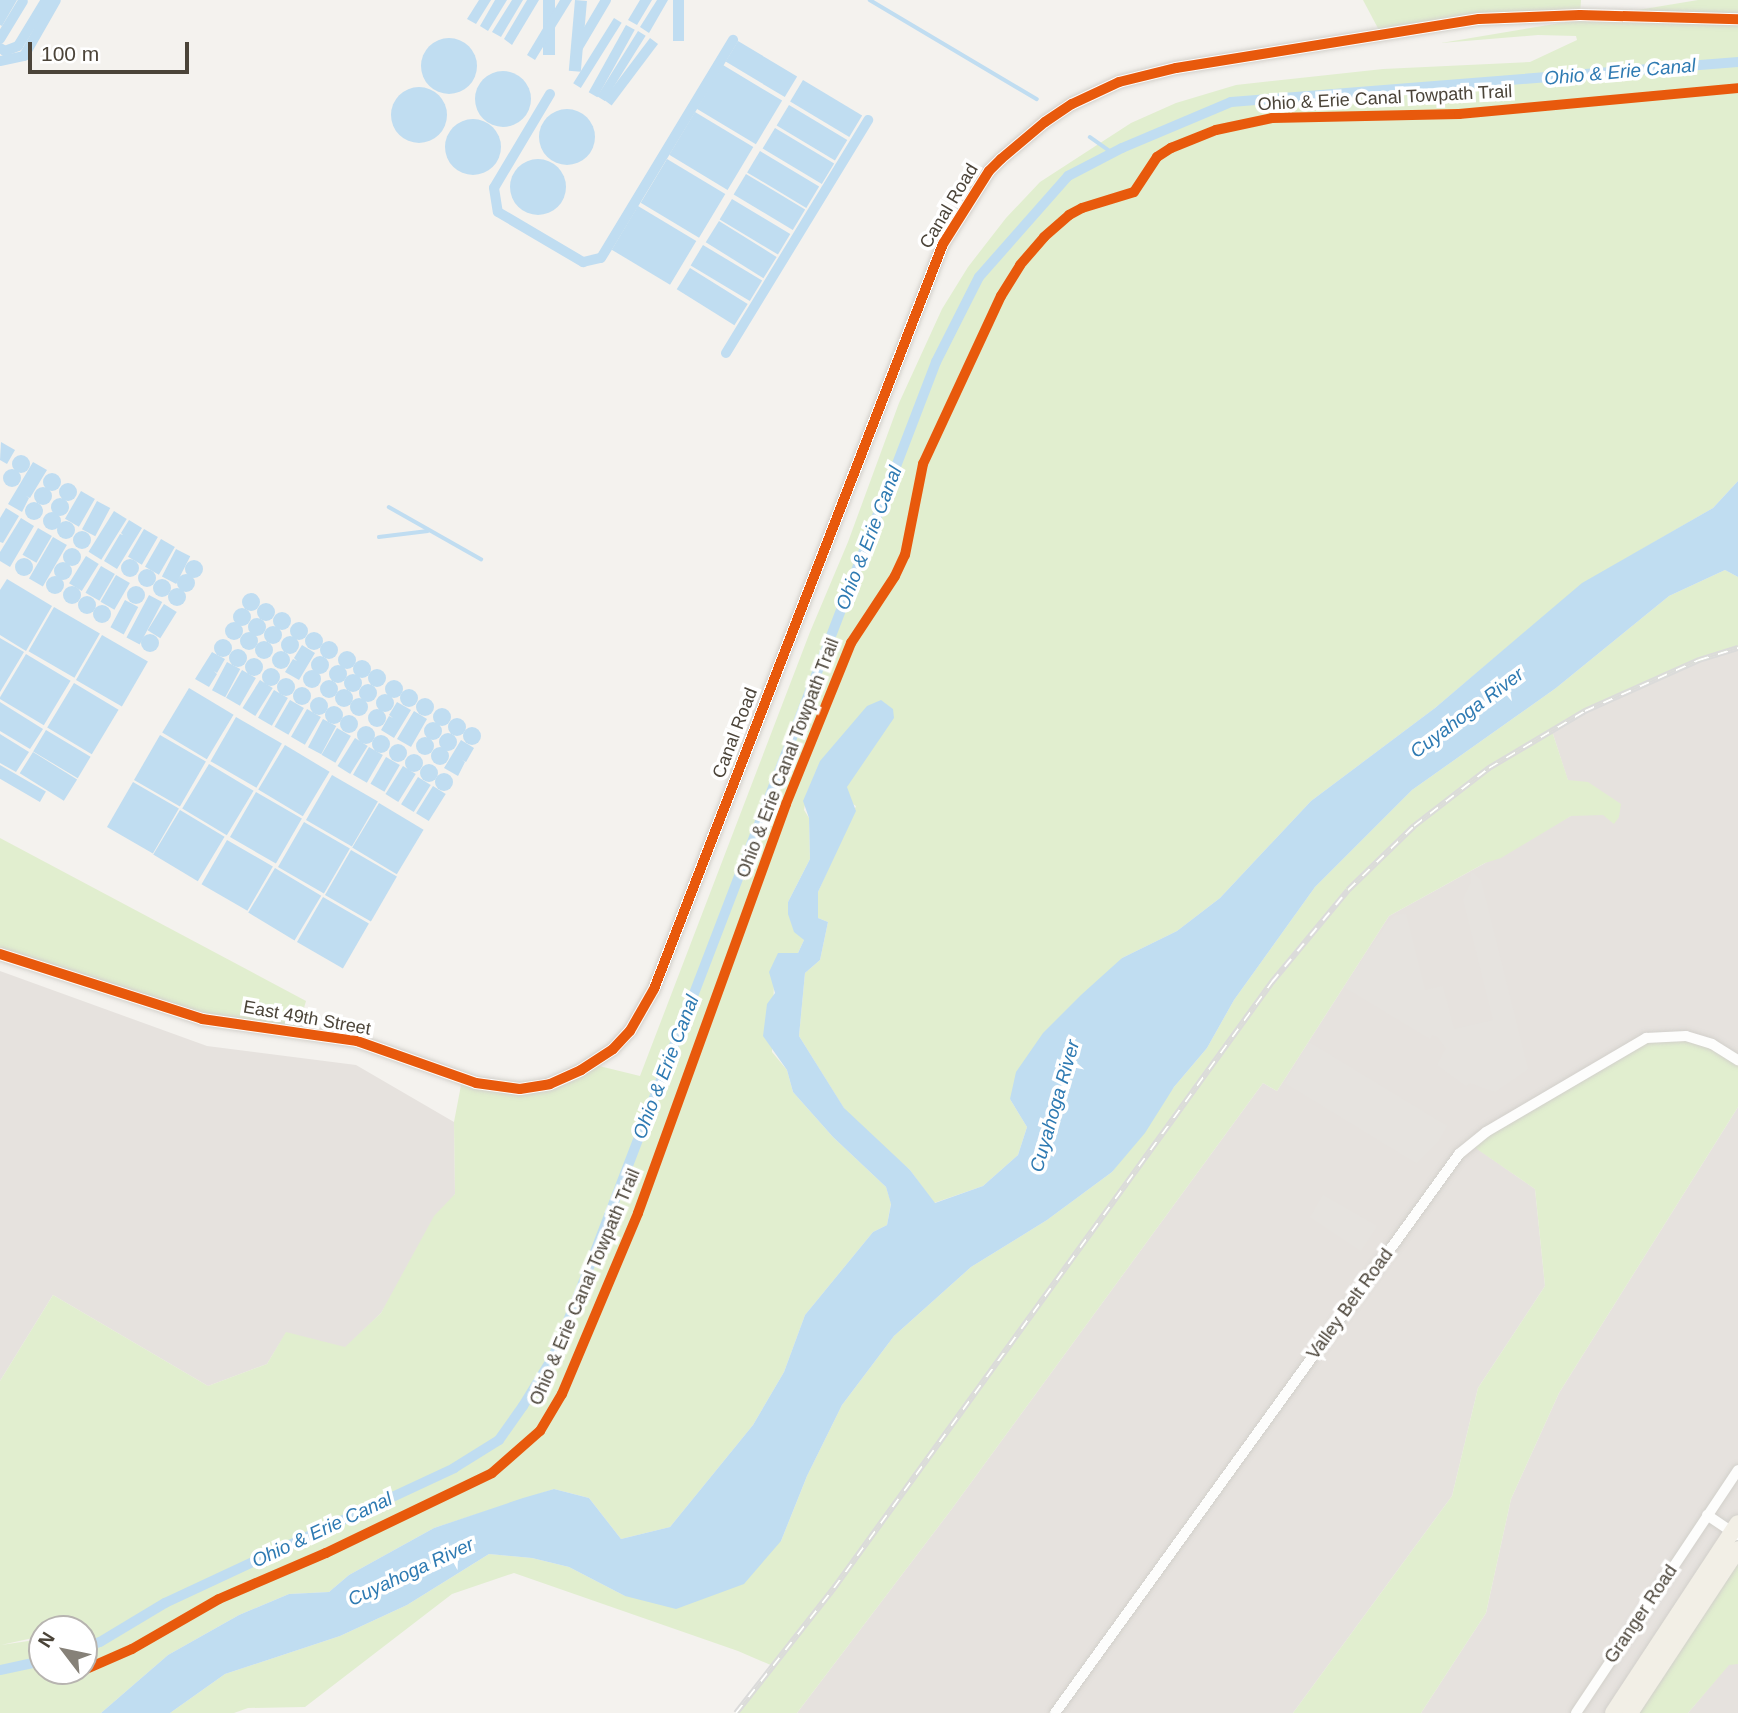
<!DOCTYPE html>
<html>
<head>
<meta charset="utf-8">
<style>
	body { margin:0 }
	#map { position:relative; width:1738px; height:1713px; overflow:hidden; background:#f4f2ee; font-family:Helvetica,sans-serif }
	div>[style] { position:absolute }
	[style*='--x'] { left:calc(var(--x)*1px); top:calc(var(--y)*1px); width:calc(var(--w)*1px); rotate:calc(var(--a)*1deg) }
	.industrial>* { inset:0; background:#e6e2de }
	.green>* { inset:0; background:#e1eecf }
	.parking>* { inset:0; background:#e6e3df }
	.water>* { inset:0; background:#c0ddf1; transform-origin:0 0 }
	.round { border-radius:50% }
	.stream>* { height:3.5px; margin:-1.75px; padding:0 1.75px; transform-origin:1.75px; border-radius:1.75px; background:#c0ddf1 }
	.canal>* { height:10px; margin:-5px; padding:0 5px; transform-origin:5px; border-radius:5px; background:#c0ddf1 }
	.roads { filter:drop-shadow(0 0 2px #d2d0cb) drop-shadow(0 0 2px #d2d0cb) }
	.minor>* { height:10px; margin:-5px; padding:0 5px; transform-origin:5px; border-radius:5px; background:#fdfdfc }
	.tertiary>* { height:12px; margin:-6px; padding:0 6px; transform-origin:6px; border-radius:6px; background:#fdfdfc }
	.primary>* { height:16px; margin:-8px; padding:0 8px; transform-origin:8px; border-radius:8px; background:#f2efe6 }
	.rail>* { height:6px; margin-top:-3px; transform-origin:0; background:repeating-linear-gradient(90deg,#fff 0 10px,#dbdbda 0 20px); box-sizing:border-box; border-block:2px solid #dbdbda }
	.cycleway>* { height:10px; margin:-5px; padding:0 5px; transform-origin:5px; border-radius:5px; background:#e8590c }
	span { translate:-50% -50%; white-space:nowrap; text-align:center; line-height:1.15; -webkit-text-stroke:7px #fff; paint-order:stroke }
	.street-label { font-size:18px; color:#4b4439 }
	.water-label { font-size:19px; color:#2e7ab2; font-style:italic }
	.north { position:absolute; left:28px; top:1615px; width:70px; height:70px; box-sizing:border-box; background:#fff; border:2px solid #b7b4b0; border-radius:50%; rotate:302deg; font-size:19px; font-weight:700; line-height:28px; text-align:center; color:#4b4439 }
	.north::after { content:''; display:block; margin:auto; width:24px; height:32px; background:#868178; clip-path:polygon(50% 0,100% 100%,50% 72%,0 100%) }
	.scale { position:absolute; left:28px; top:42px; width:161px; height:32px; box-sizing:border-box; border:4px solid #4b4439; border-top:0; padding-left:9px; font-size:21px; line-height:24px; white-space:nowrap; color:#4b4439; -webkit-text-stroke:5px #fff; paint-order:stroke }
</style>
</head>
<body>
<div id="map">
	<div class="industrial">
		<i style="clip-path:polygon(1738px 648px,1738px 1060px,1472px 1145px,1535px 1189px,1545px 1286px,1478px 1388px,1452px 1496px,1293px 1713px,797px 1713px,951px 1510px,1263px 1083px,1277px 1091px,1389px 916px,1578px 812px,1552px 731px,1585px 711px,1688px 666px)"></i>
		<i style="clip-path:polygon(0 971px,207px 1046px,356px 1065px,454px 1122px,455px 1194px,381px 1313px,345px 1348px,286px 1333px,267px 1364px,208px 1386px,53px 1295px,0 1381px)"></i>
		<i style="clip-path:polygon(1738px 1107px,1738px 1523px,1613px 1713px,1421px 1713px,1486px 1613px,1511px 1499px,1559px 1393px)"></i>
		<i style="clip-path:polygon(1729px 1664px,1738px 1664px,1738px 1713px,1688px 1713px)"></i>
	</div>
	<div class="green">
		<i style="clip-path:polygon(1363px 0,1581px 0,1580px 15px,1381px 34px)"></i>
		<i style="clip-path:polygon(evenodd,1698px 0,1738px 0,1738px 481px,1713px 508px,1582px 584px,1435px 708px,1311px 801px,1220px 898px,1177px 931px,1122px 958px,1010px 1099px,1027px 1127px,1018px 1155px,983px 1186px,934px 1203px,910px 1170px,850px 1118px,799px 1036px,805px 973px,820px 960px,828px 922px,818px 918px,818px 892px,856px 806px,814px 780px,807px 792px,804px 810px,809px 818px,810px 859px,788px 902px,804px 940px,798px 953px,787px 955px,774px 980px,772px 1052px,787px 1070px,793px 1092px,833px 1137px,886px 1187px,891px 1203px,887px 1225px,873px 1232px,805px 1315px,784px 1372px,753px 1425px,670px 1527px,621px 1539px,589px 1498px,554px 1489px,434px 1528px,349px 1575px,329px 1592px,289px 1594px,239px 1615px,168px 1655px,101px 1713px,0 1713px,0 1381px,53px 1295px,208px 1386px,267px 1364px,286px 1332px,345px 1347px,381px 1313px,434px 1216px,455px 1194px,454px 1122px,462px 1080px,520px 1089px,591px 1064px,640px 1076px,810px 632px,848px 542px,899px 403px,942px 309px,968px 267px,1006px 218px,1040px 182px,1131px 123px,1176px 103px,1236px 85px,1383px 69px,1530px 62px,1577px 40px,1576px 36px,1538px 35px,1441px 43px,1698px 0,42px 1629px,84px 1629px,84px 1671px,42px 1671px,42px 1639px,1px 1645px,42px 1636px,42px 1629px)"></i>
		<i style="clip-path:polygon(1725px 570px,1738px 577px,1738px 648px,1688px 666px,1585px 711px,1552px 731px,1568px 780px,1588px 782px,1621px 804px,1619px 817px,1614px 824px,1603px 815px,1571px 816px,1501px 858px,1485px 863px,1389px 916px,1277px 1091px,1263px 1083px,951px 1510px,797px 1713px,736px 1713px,773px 1666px,738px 1651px,514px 1573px,452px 1594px,305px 1707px,248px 1708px,234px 1713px,170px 1713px,225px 1674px,340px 1636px,407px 1605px,489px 1554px,532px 1558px,569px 1567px,625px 1596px,781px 1541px,807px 1476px,842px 1405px,894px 1336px,971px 1267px,1047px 1220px,1112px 1172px,1174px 1087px,1207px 1048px,1234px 1000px,1315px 887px,1412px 790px,1556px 688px,1669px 596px)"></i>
		<i style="clip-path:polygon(0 838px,306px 1001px,297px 1032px,202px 1019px,0 954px)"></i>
		<i style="clip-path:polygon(1686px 1036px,1738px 1060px,1738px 1107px,1559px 1393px,1511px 1499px,1486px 1613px,1421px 1713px,1293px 1713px,1452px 1496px,1478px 1388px,1545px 1286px,1535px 1189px,1471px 1145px,1629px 1046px)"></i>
		<i style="clip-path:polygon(1738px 1549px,1738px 1664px,1729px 1665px,1688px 1713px,1630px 1713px)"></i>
	</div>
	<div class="parking">
		<i style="clip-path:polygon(1471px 871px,1481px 880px,1528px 1069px,1495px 1092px,1470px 1083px,1466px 1086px,1437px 1065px,1446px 1048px,1437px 1037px,1432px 1035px,1430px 1039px,1344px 987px,1388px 922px,1395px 915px,1406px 914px,1425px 990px,1443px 986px,1454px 1029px,1493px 1020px,1463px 899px,1471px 882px)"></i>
		<i style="clip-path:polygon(1309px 1042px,1447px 1126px,1439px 1140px,1416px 1163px,1285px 1083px)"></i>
		<i style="clip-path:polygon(1323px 1195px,1377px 1226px,1361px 1251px,1310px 1217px)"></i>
	</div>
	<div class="water">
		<i style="clip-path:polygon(0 0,17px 0,2px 26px,0 25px)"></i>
		<i style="clip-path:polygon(479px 0,491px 0,476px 24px,467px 19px)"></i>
		<i style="clip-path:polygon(495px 0,507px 0,488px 31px,480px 26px)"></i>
		<i style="clip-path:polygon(512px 0,523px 0,501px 37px,492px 32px)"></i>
		<i style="clip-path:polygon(527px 0,539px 0,512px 45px,504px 39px)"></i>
		<i style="left:543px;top:0;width:12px;height:55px"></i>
		<i style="clip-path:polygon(560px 0,572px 0,535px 60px,527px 55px)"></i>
		<i style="left:575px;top:0;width:12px;height:71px;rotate:5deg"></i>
		<i style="clip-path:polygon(640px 0,652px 0,637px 25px,628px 20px)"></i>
		<i style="clip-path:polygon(657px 0,668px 0,649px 33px,640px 27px)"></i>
		<i style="left:673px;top:0;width:11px;height:41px"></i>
		<i style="left:614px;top:18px;width:9px;height:77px;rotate:32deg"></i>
		<i style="left:626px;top:25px;width:10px;height:77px;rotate:29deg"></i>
		<i style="left:638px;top:31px;width:9px;height:77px;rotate:32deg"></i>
		<i style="left:650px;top:38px;width:10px;height:77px;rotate:37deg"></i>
		<i class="round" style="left:421px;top:38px;width:56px;height:56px"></i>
		<i style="left:738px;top:41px;width:69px;height:24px;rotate:31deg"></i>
		<i style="left:723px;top:65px;width:69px;height:51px;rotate:31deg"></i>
		<i class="round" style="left:475px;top:71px;width:56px;height:56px"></i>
		<i style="left:803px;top:80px;width:69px;height:25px;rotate:31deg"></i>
		<i class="round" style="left:391px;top:87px;width:56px;height:56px"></i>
		<i style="left:789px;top:105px;width:68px;height:24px;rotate:31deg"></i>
		<i class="round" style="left:539px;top:109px;width:56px;height:56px"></i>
		<i style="left:695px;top:112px;width:68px;height:50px;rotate:31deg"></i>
		<i class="round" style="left:445px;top:119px;width:56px;height:56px"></i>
		<i style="left:775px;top:128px;width:69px;height:24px;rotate:31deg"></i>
		<i style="left:760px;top:151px;width:69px;height:25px;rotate:31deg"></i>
		<i style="left:667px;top:159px;width:68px;height:51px;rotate:31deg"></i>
		<i class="round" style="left:510px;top:159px;width:56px;height:56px"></i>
		<i style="left:746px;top:174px;width:69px;height:24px;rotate:31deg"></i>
		<i style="left:732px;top:199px;width:68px;height:24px;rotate:31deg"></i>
		<i style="left:638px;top:206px;width:68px;height:51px;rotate:31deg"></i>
		<i style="left:719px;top:221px;width:68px;height:25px;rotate:32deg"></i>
		<i style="left:703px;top:245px;width:69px;height:24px;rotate:31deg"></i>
		<i style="left:690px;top:268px;width:68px;height:25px;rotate:32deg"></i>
		<i style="clip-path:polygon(1px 442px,15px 450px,7px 464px,0 460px)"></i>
		<i class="round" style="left:12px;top:455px;width:18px;height:18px"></i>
		<i style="clip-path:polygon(33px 462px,47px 470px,30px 498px,26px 496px,29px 498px,22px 512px,8px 504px)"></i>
		<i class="round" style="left:3px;top:469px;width:18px;height:18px"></i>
		<i class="round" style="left:43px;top:473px;width:18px;height:18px"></i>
		<i style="clip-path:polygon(1738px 481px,1738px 577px,1725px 570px,1669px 596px,1556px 688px,1412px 790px,1315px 887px,1234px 1000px,1207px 1048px,1174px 1087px,1145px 1133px,1112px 1172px,1047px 1220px,971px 1267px,894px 1336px,842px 1405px,807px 1476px,781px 1541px,744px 1584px,676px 1609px,625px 1596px,569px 1567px,532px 1558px,489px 1554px,407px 1605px,340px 1636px,225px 1674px,170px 1713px,101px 1713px,168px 1655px,239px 1615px,289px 1594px,329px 1592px,349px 1575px,434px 1528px,523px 1498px,554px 1489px,589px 1498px,621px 1539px,670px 1527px,753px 1425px,784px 1372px,805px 1315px,873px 1232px,887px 1225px,891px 1204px,886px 1187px,833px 1137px,793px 1092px,787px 1070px,763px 1036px,767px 1004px,775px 993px,769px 972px,778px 953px,798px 953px,804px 940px,794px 932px,788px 914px,788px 902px,810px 859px,809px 818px,803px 801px,820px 761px,867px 706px,881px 700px,893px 709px,894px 718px,847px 787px,856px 811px,818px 892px,818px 918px,828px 922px,820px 960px,805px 973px,799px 1036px,844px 1108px,910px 1170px,935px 1203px,983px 1186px,1018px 1155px,1027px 1127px,1010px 1099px,1016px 1072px,1043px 1033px,1081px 995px,1122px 958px,1177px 931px,1220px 898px,1311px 801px,1435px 708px,1582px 583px,1713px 508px)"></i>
		<i class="round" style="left:59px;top:483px;width:18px;height:18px"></i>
		<i class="round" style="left:34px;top:487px;width:18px;height:18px"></i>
		<i style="left:81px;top:491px;width:16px;height:32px;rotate:30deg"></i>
		<i class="round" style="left:51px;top:498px;width:18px;height:18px"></i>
		<i style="left:97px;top:501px;width:15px;height:32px;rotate:28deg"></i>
		<i class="round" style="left:25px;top:502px;width:18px;height:18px"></i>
		<i style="clip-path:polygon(6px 508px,19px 516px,3px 543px,0 542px,0 518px)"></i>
		<i style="left:114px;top:511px;width:15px;height:48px;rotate:32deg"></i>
		<i class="round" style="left:43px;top:512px;width:18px;height:18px"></i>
		<i style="clip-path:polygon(21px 518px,34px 526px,10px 567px,0 561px,0 552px)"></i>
		<i style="clip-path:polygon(129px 520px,142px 528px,117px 569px,104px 561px,120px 534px,123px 535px,121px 533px)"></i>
		<i class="round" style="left:57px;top:521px;width:18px;height:18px"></i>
		<i style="left:38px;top:528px;width:16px;height:31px;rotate:30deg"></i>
		<i style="left:144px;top:529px;width:16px;height:32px;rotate:30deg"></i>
		<i class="round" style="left:73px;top:531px;width:18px;height:18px"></i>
		<i style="left:53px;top:537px;width:16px;height:48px;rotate:30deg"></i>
		<i style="left:161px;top:539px;width:16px;height:32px;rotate:30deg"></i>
		<i class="round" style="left:63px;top:548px;width:18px;height:18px"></i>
		<i style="left:176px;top:549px;width:16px;height:31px;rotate:27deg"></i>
		<i style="left:86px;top:556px;width:15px;height:32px;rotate:32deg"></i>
		<i class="round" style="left:15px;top:558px;width:18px;height:18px"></i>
		<i class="round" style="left:121px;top:559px;width:18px;height:18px"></i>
		<i class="round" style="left:185px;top:560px;width:18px;height:18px"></i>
		<i class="round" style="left:54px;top:562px;width:18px;height:18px"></i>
		<i style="left:101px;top:566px;width:16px;height:31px;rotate:30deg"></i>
		<i class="round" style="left:138px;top:569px;width:18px;height:18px"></i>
		<i class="round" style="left:177px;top:574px;width:18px;height:18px"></i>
		<i style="left:116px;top:575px;width:16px;height:31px;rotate:30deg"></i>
		<i class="round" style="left:46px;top:576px;width:18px;height:18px"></i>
		<i style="clip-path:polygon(7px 579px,52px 606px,26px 651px,0 635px,0 590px)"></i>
		<i class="round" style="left:153px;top:579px;width:18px;height:18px"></i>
		<i class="round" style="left:63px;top:586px;width:18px;height:18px"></i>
		<i class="round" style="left:127px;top:586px;width:18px;height:18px"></i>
		<i class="round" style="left:168px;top:588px;width:18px;height:18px"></i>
		<i class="round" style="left:242px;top:593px;width:18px;height:18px"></i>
		<i style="left:149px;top:595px;width:15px;height:48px;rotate:28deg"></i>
		<i class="round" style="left:78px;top:596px;width:18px;height:18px"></i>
		<i style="left:125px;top:600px;width:15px;height:31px;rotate:28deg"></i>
		<i class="round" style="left:257px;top:603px;width:18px;height:18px"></i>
		<i style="left:164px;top:604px;width:15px;height:31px;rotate:32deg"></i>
		<i class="round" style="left:93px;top:605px;width:18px;height:18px"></i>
		<i style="left:54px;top:607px;width:53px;height:51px;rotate:30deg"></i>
		<i class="round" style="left:233px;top:608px;width:18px;height:18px"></i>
		<i class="round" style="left:273px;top:612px;width:18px;height:18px"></i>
		<i class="round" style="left:248px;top:618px;width:18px;height:18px"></i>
		<i class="round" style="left:225px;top:622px;width:18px;height:18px"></i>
		<i class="round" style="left:290px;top:622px;width:18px;height:18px"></i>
		<i class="round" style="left:264px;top:626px;width:18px;height:18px"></i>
		<i class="round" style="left:240px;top:632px;width:18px;height:18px"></i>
		<i class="round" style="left:305px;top:632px;width:18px;height:18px"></i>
		<i class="round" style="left:141px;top:634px;width:18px;height:18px"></i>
		<i style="left:102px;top:635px;width:53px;height:52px;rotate:30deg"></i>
		<i class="round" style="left:281px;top:636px;width:18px;height:18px"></i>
		<i style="clip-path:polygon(0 638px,24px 652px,0 692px)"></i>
		<i class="round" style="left:214px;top:639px;width:18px;height:18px"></i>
		<i class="round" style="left:255px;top:641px;width:18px;height:18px"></i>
		<i class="round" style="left:320px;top:641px;width:18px;height:18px"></i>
		<i style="clip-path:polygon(302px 645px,315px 653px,299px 680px,285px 672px,293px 659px,297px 661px,294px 658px)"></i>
		<i class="round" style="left:229px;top:649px;width:18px;height:18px"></i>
		<i class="round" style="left:272px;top:651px;width:18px;height:18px"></i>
		<i class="round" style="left:338px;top:651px;width:18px;height:18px"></i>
		<i style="clip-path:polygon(212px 652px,225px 659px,217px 673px,214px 671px,217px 674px,209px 687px,195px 679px)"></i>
		<i style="left:26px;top:654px;width:52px;height:52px;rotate:31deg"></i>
		<i class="round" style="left:311px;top:656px;width:18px;height:18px"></i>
		<i class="round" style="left:245px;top:658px;width:18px;height:18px"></i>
		<i class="round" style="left:353px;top:660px;width:18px;height:18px"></i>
		<i style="left:227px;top:662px;width:15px;height:32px;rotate:28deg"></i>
		<i class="round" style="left:329px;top:665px;width:18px;height:18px"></i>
		<i class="round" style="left:262px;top:668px;width:18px;height:18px"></i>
		<i class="round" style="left:368px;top:669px;width:18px;height:18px"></i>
		<i style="left:242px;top:670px;width:16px;height:32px;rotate:30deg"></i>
		<i class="round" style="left:303px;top:670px;width:18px;height:18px"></i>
		<i class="round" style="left:344px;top:674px;width:18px;height:18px"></i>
		<i class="round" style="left:277px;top:678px;width:18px;height:18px"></i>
		<i style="left:260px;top:680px;width:15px;height:33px;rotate:32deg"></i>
		<i class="round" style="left:320px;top:680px;width:18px;height:18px"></i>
		<i class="round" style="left:385px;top:680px;width:18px;height:18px"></i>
		<i style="left:74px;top:683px;width:52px;height:52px;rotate:31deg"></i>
		<i class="round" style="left:359px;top:684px;width:18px;height:18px"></i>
		<i class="round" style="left:293px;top:687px;width:18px;height:18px"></i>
		<i style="left:189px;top:688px;width:52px;height:52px;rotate:31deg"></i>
		<i class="round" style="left:335px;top:689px;width:18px;height:18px"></i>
		<i class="round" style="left:400px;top:689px;width:18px;height:18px"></i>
		<i style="left:274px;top:690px;width:16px;height:32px;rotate:30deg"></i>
		<i class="round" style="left:376px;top:694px;width:18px;height:18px"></i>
		<i class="round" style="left:310px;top:697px;width:18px;height:18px"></i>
		<i class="round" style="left:416px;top:698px;width:18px;height:18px"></i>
		<i class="round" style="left:350px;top:698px;width:18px;height:18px"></i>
		<i style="left:290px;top:700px;width:16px;height:31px;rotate:30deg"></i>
		<i style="clip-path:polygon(0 702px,43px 729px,30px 749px,0 731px)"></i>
		<i style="clip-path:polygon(397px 702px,411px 710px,394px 738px,381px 730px,389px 716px,393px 718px,389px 715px)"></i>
		<i class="round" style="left:325px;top:706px;width:18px;height:18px"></i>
		<i class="round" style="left:433px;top:708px;width:18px;height:18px"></i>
		<i style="left:307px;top:709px;width:16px;height:32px;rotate:30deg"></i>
		<i class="round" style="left:368px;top:709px;width:18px;height:18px"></i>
		<i style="clip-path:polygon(414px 711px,427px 719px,419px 733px,415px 731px,419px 733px,411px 747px,397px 739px)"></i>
		<i class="round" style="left:340px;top:715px;width:18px;height:18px"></i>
		<i style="left:236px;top:717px;width:53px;height:51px;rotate:30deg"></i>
		<i class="round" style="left:448px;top:718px;width:18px;height:18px"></i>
		<i style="left:323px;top:719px;width:15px;height:32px;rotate:28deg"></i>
		<i class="round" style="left:424px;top:722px;width:18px;height:18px"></i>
		<i class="round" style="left:357px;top:726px;width:18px;height:18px"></i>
		<i class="round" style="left:463px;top:727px;width:18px;height:18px"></i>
		<i style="left:337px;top:728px;width:16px;height:31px;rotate:30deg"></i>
		<i style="left:46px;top:730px;width:52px;height:25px;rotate:31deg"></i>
		<i class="round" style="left:439px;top:733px;width:18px;height:18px"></i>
		<i style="clip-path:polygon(0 734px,29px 752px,16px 772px,0 763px)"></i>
		<i style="left:160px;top:735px;width:53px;height:52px;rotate:30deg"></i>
		<i class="round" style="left:372px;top:735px;width:18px;height:18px"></i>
		<i class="round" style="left:416px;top:737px;width:18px;height:18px"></i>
		<i style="left:355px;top:738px;width:15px;height:33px;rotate:32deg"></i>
		<i style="clip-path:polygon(461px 740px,474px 748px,466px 762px,462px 760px,465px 762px,458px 776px,444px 768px)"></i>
		<i class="round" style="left:389px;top:744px;width:18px;height:18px"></i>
		<i style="left:285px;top:745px;width:52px;height:52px;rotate:31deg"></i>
		<i style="left:369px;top:747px;width:16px;height:32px;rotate:30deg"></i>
		<i class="round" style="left:431px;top:747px;width:18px;height:18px"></i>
		<i style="left:33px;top:752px;width:52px;height:25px;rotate:32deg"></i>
		<i class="round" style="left:405px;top:754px;width:18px;height:18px"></i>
		<i style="left:386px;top:757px;width:16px;height:31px;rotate:30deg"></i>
		<i style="left:209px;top:764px;width:52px;height:52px;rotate:31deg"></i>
		<i class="round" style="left:420px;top:764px;width:18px;height:18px"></i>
		<i style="left:0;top:765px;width:53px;height:12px;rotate:30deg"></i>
		<i style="left:403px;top:766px;width:15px;height:33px;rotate:32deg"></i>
		<i class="round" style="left:435px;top:773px;width:18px;height:18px"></i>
		<i style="left:332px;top:775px;width:53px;height:52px;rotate:30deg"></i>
		<i style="left:418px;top:777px;width:15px;height:32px;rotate:32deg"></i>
		<i style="left:133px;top:782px;width:53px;height:52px;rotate:30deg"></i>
		<i style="left:433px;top:786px;width:15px;height:32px;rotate:32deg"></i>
		<i style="left:256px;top:792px;width:53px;height:52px;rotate:30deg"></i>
		<i style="left:379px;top:803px;width:52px;height:52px;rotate:31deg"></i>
		<i style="left:180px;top:810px;width:52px;height:52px;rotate:31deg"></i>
		<i style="left:304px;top:822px;width:53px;height:52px;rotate:30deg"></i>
		<i style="left:227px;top:840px;width:53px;height:51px;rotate:30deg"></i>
		<i style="left:351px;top:850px;width:53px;height:52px;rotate:30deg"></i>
		<i style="left:275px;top:868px;width:54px;height:52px;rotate:31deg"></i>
		<i style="left:323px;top:897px;width:53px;height:52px;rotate:30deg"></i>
	</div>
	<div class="stream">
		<i style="--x:870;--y:0;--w:194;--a:30.7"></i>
		<i style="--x:1090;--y:137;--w:28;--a:35"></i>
		<i style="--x:389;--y:507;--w:106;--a:29.5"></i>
		<i style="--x:379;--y:537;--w:49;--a:-7"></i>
	</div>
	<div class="canal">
		<i style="--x:0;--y:39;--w:44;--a:-58.8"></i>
		<i style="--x:0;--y:48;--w:6;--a:31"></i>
		<i style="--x:5;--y:51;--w:14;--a:-21"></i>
		<i style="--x:18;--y:46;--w:54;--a:-58.7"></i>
		<i style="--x:577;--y:49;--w:57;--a:-59.4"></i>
		<i style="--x:0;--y:61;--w:25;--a:-12"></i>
		<i style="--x:24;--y:56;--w:64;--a:-60.3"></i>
		<i style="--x:550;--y:94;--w:109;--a:120.8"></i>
		<i style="--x:494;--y:188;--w:24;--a:81"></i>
		<i style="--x:498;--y:212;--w:99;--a:30.5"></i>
		<i style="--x:583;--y:262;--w:18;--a:-13"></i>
		<i style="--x:601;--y:258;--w:255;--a:-58.8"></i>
		<i style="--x:726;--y:353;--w:273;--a:-58.6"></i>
		<i style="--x:84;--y:1648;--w:17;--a:-21"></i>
		<i style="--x:100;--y:1642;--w:76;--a:-31"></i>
		<i style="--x:165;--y:1603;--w:319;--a:-25"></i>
		<i style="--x:454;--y:1468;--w:53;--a:-31.9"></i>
		<i style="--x:499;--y:1440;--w:42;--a:-54.8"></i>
		<i style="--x:523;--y:1406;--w:57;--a:-58.5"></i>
		<i style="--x:553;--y:1357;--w:57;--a:-67.5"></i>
		<i style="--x:575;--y:1304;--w:1009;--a:-69.03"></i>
		<i style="--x:936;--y:362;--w:95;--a:-63.2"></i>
		<i style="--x:979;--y:277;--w:135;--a:-48.6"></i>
		<i style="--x:1068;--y:176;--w:61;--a:-27.4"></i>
		<i style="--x:1122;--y:148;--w:118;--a:-22.9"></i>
		<i style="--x:1231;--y:102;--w:509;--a:-4.51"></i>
		<i style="--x:0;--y:1670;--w:43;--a:-12.1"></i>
	</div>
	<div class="roads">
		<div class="minor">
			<i style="--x:1707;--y:1515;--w:36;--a:34"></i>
			<i style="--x:1055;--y:1713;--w:690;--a:-54.14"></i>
			<i style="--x:1459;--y:1154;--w:35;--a:-39"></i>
			<i style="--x:1486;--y:1132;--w:186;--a:-30.4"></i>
			<i style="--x:1646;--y:1038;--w:40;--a:-2.9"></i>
			<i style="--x:1686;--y:1036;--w:27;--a:17"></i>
			<i style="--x:1712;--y:1044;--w:31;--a:32"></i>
			<i style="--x:1576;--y:1713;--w:292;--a:-56.3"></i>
		</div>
		<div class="tertiary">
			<i style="--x:0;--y:954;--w:212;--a:17.8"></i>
			<i style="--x:202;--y:1019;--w:157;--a:8.1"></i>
			<i style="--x:357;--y:1041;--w:126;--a:19.4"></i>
			<i style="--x:476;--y:1083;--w:44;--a:7.8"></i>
			<i style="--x:520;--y:1089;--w:30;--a:-9"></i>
			<i style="--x:550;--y:1084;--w:34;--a:-24"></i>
			<i style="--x:581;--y:1070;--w:38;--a:-33"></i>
			<i style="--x:613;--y:1049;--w:25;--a:-47"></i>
			<i style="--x:630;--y:1031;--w:48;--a:-60.3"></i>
			<i style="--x:654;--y:989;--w:799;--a:-68.8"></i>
			<i style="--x:943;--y:244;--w:86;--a:-57.8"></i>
			<i style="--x:989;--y:171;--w:17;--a:-45"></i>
			<i style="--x:1001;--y:159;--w:57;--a:-40.1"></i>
			<i style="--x:1045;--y:122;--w:32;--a:-34"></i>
			<i style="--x:1072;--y:104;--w:52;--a:-25.1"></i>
			<i style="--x:1119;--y:82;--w:59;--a:-13.8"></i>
			<i style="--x:1176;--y:68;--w:307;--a:-9.2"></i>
			<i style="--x:1479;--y:19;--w:101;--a:-2.3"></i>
			<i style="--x:1580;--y:15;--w:158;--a:1.5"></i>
		</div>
		<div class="primary">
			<i style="--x:1613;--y:1713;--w:227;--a:-56.7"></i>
			<i style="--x:1630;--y:1713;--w:196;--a:-56.6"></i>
		</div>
	</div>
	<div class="rail">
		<i style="--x:736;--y:1713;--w:159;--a:-51.9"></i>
		<i style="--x:834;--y:1588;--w:748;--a:-54.14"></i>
		<i style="--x:1272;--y:982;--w:119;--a:-50.4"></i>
		<i style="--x:1348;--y:890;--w:92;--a:-44.1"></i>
		<i style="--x:1414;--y:826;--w:95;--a:-37.7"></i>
		<i style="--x:1489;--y:768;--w:112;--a:-30.7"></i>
		<i style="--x:1585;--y:711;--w:125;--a:-24.1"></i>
		<i style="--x:1699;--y:660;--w:41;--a:-17.1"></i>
	</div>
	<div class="cycleway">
		<i style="--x:0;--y:954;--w:212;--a:17.8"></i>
		<i style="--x:202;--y:1019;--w:157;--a:8.1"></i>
		<i style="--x:357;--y:1041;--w:126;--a:19.4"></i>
		<i style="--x:476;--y:1083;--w:44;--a:7.8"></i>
		<i style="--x:520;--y:1089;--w:30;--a:-9"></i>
		<i style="--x:550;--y:1084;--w:34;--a:-24"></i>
		<i style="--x:581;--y:1070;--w:38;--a:-33"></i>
		<i style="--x:613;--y:1049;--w:25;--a:-47"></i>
		<i style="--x:630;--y:1031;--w:48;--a:-60.3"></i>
		<i style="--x:654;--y:989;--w:799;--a:-68.8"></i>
		<i style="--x:943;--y:244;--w:86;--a:-57.8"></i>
		<i style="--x:989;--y:171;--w:17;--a:-45"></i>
		<i style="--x:1001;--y:159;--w:57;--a:-40.1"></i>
		<i style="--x:1045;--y:122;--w:32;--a:-34"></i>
		<i style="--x:1072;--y:104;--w:52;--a:-25.1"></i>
		<i style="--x:1119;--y:82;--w:59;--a:-13.8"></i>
		<i style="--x:1176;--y:68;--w:307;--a:-9.2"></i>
		<i style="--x:1479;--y:19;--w:101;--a:-2.3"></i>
		<i style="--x:1580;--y:15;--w:158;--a:1.5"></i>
		<i style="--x:84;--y:1670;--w:52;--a:-23.6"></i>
		<i style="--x:132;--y:1649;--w:100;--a:-29.9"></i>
		<i style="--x:219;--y:1599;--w:116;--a:-23.3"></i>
		<i style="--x:326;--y:1553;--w:184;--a:-25.7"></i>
		<i style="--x:492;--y:1473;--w:64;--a:-41.2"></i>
		<i style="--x:540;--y:1431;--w:43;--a:-59.3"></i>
		<i style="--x:562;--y:1394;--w:196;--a:-67.2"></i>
		<i style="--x:638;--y:1213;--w:435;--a:-70.1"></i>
		<i style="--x:786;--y:804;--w:174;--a:-68"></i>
		<i style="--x:851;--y:643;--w:80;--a:-56.7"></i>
		<i style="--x:895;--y:576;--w:23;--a:-65"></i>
		<i style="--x:905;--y:555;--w:93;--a:-78.8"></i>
		<i style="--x:923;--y:464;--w:185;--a:-65.1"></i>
		<i style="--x:1001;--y:296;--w:36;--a:-58"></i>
		<i style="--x:1020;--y:265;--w:37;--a:-49"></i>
		<i style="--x:1044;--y:237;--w:33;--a:-41"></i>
		<i style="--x:1069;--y:215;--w:15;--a:-28"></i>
		<i style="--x:1082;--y:208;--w:54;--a:-17.1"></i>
		<i style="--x:1134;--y:192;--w:42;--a:-56.7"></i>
		<i style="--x:1157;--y:157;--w:17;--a:-33"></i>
		<i style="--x:1171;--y:148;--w:48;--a:-21.8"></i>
		<i style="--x:1216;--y:130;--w:57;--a:-12.1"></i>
		<i style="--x:1272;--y:118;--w:187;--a:-1.2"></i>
		<i style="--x:1459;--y:114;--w:280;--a:-5.3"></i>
	</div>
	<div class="street-label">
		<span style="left:1385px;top:98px;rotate:-3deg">Ohio &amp; Erie Canal Towpath Trail</span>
		<span style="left:949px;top:206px;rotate:-59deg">Canal Road</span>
		<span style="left:735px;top:733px;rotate:-69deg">Canal Road</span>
		<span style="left:788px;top:758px;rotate:-69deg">Ohio &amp; Erie Canal Towpath Trail</span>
		<span style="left:307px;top:1018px;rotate:10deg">East 49th Street</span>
		<span style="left:585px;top:1287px;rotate:-67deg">Ohio &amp; Erie Canal Towpath Trail</span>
		<span style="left:1350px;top:1304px;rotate:-54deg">Valley Belt Road</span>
		<span style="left:1641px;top:1614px;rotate:-56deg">Granger Road</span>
	</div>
	<div class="water-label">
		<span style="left:1620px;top:72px;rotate:-5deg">Ohio &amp; Erie Canal</span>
		<span style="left:869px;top:538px;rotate:-69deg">Ohio &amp; Erie Canal</span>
		<span style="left:1467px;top:713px;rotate:-37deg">Cuyahoga River</span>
		<span style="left:666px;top:1067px;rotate:-69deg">Ohio &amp; Erie Canal</span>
		<span style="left:1055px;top:1106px;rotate:-74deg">Cuyahoga River</span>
		<span style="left:322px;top:1530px;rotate:-25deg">Ohio &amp; Erie Canal</span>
		<span style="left:411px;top:1572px;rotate:-25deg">Cuyahoga River</span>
	</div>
	<div class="north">N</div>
	<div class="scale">100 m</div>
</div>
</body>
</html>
